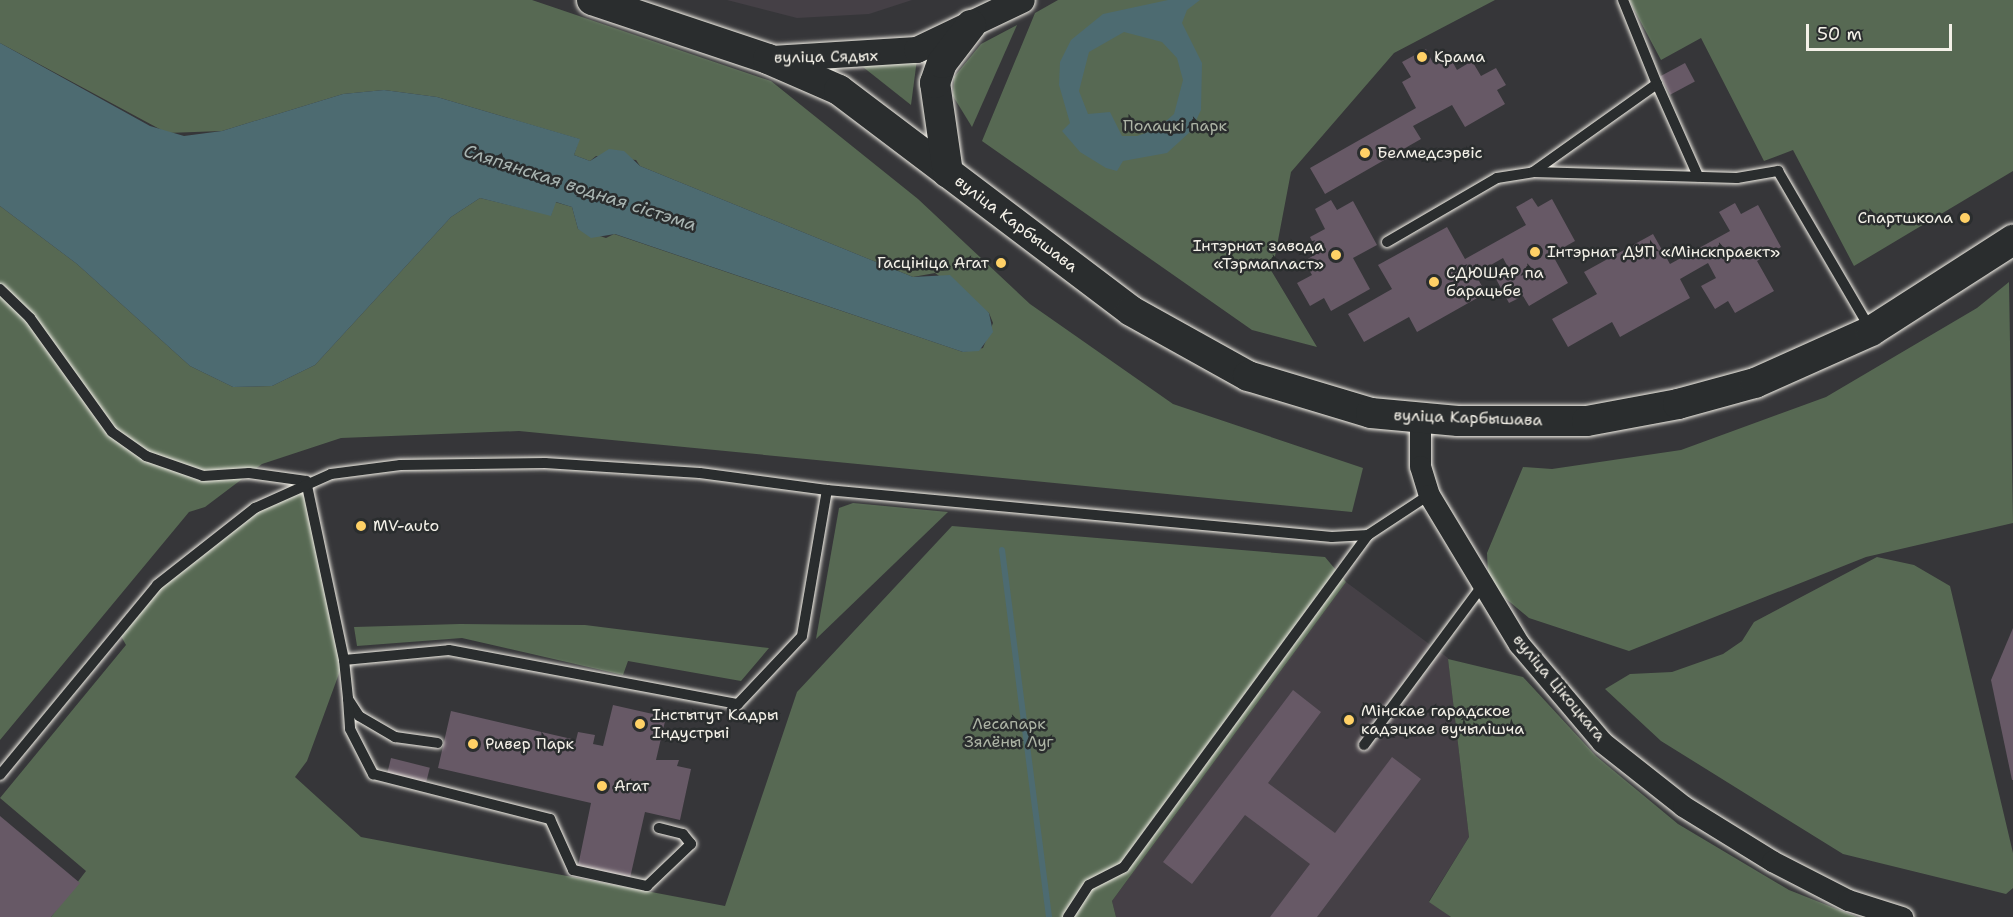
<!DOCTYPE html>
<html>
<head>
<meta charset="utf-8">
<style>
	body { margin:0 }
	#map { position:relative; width:2013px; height:917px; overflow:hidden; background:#363639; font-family:"Shantell Sans",sans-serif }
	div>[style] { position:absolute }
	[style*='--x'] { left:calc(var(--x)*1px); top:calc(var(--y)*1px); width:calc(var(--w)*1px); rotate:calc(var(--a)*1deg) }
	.built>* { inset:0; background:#454046 }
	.green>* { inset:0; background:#576953 }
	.water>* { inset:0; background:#4d6b71 }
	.stream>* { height:6px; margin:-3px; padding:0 3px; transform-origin:3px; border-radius:3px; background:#4d6b71 }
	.building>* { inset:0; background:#675966; transform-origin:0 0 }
	.roads { filter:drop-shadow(0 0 2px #f4f1e8) drop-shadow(0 0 2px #f4f1e8) }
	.service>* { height:10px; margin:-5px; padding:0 5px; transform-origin:5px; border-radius:5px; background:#2a2d2e }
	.minor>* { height:21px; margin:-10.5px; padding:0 10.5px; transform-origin:10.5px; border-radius:10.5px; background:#2a2d2e }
	.tertiary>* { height:26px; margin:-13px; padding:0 13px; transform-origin:13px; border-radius:13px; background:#2a2d2e }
	.secondary>* { height:30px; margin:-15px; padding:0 15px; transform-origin:15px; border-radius:15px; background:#2a2d2e }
	.dots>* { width:16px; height:16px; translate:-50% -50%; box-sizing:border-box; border:3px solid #2a2d2e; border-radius:50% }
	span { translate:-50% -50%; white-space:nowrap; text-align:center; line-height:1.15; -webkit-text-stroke:5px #2a2d2e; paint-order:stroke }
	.street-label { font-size:16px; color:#f4f1e8 }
	.poi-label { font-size:16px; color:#f4f1e8 }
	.left { translate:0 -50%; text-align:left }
	.right { translate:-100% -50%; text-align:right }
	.park-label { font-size:16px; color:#adb4a5 }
	.water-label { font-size:18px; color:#a9b5b2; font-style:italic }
	.scale { position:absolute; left:1806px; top:24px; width:146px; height:27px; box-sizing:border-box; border:3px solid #f4f1e8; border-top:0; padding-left:8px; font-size:18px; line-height:21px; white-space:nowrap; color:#f4f1e8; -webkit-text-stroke:4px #2a2d2e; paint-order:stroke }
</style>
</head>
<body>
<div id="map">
	<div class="built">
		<i style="clip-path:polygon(727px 0,912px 0,869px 14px,797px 18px)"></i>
		<i style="clip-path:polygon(1346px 582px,1448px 658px,1469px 837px,1429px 901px,1451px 917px,1116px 917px,1112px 901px)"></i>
	</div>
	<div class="green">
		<i style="clip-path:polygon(0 0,532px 0,771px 81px,918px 199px,1030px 304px,1173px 404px,1363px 468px,1352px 512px,519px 431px,341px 438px,262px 464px,205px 507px,189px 512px,0 740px,0 206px,77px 264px,190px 366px,233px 387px,272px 386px,315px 365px,451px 217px,480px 198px,551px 215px,555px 202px,572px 207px,578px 229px,606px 238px,614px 234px,963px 352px,983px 348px,993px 323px,989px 313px,935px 273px,913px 277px,640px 166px,636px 160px,596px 156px,590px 161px,574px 155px,579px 139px,437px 97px,384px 90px,343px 94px,222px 131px,167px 133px,0 43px)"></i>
		<i style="clip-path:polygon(1058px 0,1495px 0,1394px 53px,1291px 172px,1272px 272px,1317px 347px,1252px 330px,982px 141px,1035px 13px)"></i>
		<i style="clip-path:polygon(1629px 0,2013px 0,2013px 171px,1854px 266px,1793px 150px,1764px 161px,1701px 38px,1661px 60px)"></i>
		<i style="clip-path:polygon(1017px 25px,972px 127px,953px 96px,954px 77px,981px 44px)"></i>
		<i style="clip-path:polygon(917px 59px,911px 105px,863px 67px,872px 65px)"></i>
		<i style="clip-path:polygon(2009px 282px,2013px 523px,1866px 557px,1629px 651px,1529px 618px,1499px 593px,1488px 574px,1487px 553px,1523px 467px,1552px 469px,1681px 450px,1826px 397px,1977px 308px)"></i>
		<i style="clip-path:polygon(306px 481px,344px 660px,307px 761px,295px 777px,361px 837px,725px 906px,797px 692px,952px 526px,1325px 557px,1346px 582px,1112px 901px,1116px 917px,51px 917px,86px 871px,0 798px,126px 645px,118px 631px,157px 585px,216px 534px)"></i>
		<i style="clip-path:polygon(853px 503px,948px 512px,816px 639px,839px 508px)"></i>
		<i style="clip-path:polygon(1877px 557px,1914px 565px,1950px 586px,2013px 853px,2013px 888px,2006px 894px,1843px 854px,1661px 741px,1605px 689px,1630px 674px,1672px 672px,1723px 654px,1742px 641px,1754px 622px)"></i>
		<i style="clip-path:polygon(460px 624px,585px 625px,769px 648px,741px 681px,628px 661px,623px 675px,462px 638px,357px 646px,354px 627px)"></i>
		<i style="clip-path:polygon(1448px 659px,1523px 677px,1596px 756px,1678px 824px,1789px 890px,1857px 917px,1451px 917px,1429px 902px,1469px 837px)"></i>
	</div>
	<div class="water">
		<i style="clip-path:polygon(evenodd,1168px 0,1200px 0,1187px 10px,1182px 23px,1202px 63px,1201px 110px,1191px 131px,1167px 153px,1123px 161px,1117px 171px,1106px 168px,1080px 152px,1062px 131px,1070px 123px,1059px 85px,1060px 62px,1071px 40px,1103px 14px,1168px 0,1124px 32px,1162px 42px,1177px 58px,1183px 80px,1174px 114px,1157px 129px,1137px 136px,1122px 136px,1110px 112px,1088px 114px,1079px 91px,1089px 52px,1124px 32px)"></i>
		<i style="clip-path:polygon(0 43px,150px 126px,184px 136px,222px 131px,343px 94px,384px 90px,437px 97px,580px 139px,574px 155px,590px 161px,609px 149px,624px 151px,640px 166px,913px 277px,950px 275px,989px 313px,993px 332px,979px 351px,963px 352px,615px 234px,591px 238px,578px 229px,572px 207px,556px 202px,551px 216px,480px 198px,451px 217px,315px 365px,272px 386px,233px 387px,190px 366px,77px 264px,0 206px)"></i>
	</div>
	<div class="stream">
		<i style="--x:1002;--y:550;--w:370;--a:82.7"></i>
	</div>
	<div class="building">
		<i style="clip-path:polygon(1426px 49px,1433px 63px,1448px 54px,1457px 70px,1472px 61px,1481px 76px,1496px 68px,1506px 85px,1497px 90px,1505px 104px,1465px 127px,1452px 105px,1413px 126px,1421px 139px,1325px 194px,1310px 168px,1416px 108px,1402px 82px,1411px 77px,1402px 62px)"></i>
		<i style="left:1685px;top:63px;width:21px;height:28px;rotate:62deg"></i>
		<i style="clip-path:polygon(1532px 198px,1538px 207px,1552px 199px,1575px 241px,1552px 254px,1568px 283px,1529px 306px,1523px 296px,1509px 303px,1496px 279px,1510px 271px,1503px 258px,1475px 274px,1486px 293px,1417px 332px,1409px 317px,1364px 342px,1348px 314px,1392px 289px,1378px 265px,1447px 227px,1465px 259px,1526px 225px,1516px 207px)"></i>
		<i style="clip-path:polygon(1331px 200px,1337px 210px,1353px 201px,1377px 245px,1353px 258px,1370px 289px,1331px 311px,1324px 298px,1310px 306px,1297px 283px,1312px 275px,1304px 261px,1318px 253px,1310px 237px,1325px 229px,1315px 209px)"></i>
		<i style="clip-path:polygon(1735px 203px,1741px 214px,1758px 205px,1781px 247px,1757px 261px,1774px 291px,1735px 313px,1728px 301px,1715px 309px,1701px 286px,1716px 278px,1708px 263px,1680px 279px,1690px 298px,1620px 337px,1612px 322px,1568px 347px,1552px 319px,1597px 294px,1584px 272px,1653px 234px,1670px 264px,1730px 231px,1719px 212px)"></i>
		<i style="clip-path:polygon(2013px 628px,2013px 780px,2012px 780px,1991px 680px)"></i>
		<i style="clip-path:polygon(1293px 690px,1321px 712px,1268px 783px,1335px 833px,1392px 757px,1421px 779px,1317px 917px,1270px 917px,1310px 864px,1245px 815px,1192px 884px,1163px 862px)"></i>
		<i style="clip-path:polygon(613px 705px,666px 717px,656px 760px,679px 760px,677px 766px,691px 769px,680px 820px,645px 812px,630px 878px,578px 866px,591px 803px,438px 768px,451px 711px,576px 740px,578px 732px,595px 735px,593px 744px,603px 746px)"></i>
		<i style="left:391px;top:758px;width:40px;height:17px;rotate:14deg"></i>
		<i style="clip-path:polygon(0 816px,80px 883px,51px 917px,0 917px)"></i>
	</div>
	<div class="roads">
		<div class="service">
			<i style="--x:1623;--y:0;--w:91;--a:68"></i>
			<i style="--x:1533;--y:172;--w:152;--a:-35.4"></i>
			<i style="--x:1657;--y:84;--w:101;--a:66"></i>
			<i style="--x:1387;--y:242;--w:127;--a:-30.2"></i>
			<i style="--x:1497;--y:178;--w:36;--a:-9"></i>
			<i style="--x:1533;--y:172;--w:204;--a:1.7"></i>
			<i style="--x:1737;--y:178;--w:42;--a:-9.7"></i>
			<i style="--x:1778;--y:171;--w:184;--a:59.7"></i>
			<i style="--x:0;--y:289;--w:42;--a:44"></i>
			<i style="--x:30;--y:318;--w:140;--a:54.3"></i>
			<i style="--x:112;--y:432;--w:42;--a:35.2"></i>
			<i style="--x:146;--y:456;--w:60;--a:19.3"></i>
			<i style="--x:203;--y:476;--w:46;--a:-3.7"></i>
			<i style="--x:249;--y:473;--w:58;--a:8"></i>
			<i style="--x:306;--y:481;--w:183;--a:78"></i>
			<i style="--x:344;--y:660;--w:105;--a:-5.4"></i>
			<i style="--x:449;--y:650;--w:294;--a:10.6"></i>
			<i style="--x:738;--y:704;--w:93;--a:-46.7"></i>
			<i style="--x:802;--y:636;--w:148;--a:-80.3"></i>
			<i style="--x:344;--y:660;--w:39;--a:84"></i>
			<i style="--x:348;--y:699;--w:20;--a:57"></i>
			<i style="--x:359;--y:716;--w:42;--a:30.3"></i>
			<i style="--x:395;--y:737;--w:43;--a:7.9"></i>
			<i style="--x:348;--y:699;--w:30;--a:86"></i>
			<i style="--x:350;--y:729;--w:51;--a:62.9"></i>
			<i style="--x:373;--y:774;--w:183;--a:14.3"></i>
			<i style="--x:550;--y:819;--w:56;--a:65.7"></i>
			<i style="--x:573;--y:870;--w:76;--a:12.2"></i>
			<i style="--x:647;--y:886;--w:61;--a:-43.7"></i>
			<i style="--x:691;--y:844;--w:13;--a:-129"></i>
			<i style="--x:683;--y:834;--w:25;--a:-166"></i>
			<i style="--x:1364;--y:745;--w:198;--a:-53.4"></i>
			<i style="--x:0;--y:775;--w:246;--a:-50.4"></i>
			<i style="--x:157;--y:585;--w:125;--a:-38.2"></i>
			<i style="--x:255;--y:508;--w:83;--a:-24.1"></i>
			<i style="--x:331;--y:474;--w:70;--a:-7.4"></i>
			<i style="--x:400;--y:465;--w:145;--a:-0.8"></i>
			<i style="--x:545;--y:463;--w:155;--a:3.7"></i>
			<i style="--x:700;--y:473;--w:128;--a:7.6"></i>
			<i style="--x:827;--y:490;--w:507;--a:5.32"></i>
			<i style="--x:1332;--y:537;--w:36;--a:-3"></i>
			<i style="--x:1368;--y:535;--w:73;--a:-33.3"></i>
			<i style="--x:1068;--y:917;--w:38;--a:-57"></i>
			<i style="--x:1089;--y:885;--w:39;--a:-27"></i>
			<i style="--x:1124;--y:867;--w:412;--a:-53.7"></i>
		</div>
		<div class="minor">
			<i style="--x:1420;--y:419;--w:47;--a:90"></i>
			<i style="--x:1420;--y:466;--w:30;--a:73"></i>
			<i style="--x:1429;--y:495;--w:174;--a:58.9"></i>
			<i style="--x:1519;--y:644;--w:128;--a:49.7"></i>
			<i style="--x:1602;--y:742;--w:103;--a:38.3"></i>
			<i style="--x:1683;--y:806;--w:105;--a:31.7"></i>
			<i style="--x:1772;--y:861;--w:85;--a:27.2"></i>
			<i style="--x:1848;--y:900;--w:57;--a:17.5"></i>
		</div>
		<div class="tertiary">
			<i style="--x:772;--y:59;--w:145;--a:-3.6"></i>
			<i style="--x:917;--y:50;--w:116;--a:-25.5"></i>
		</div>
		<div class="secondary">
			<i style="--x:592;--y:0;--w:186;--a:18.5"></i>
			<i style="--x:768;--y:59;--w:77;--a:23.6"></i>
			<i style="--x:839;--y:90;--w:366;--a:37.1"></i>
			<i style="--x:1131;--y:311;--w:134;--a:29.1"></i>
			<i style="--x:1248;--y:376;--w:128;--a:16.7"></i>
			<i style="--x:1371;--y:413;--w:87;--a:5.3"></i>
			<i style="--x:1458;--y:421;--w:129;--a:0"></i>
			<i style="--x:1587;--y:421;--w:93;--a:-10.6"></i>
			<i style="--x:1678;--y:404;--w:80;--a:-15.3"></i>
			<i style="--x:1755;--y:383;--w:127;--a:-24.1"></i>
			<i style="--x:1871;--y:331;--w:169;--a:-32.7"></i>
			<i style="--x:948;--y:173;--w:91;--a:-98.2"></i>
			<i style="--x:935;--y:83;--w:21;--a:-71"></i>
			<i style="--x:942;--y:63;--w:48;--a:-52.7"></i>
		</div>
	</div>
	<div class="dots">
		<i style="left:1422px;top:57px;background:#ffd166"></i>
		<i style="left:1365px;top:153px;background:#ffd166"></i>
		<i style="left:1965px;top:218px;background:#ffd166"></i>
		<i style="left:1535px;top:252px;background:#ffd166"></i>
		<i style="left:1336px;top:255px;background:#ffd166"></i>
		<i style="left:1001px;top:263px;background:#ffd166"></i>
		<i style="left:1434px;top:282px;background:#ffd166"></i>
		<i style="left:361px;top:526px;background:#ffd166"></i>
		<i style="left:1349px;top:720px;background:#ffd166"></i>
		<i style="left:640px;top:724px;background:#ffd166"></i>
		<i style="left:473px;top:744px;background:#ffd166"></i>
		<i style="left:602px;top:786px;background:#ffd166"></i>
	</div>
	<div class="street-label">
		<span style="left:826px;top:57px;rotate:-1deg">вуліца Сядых</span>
		<span style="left:1016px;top:224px;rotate:37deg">вуліца Карбышава</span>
		<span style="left:1468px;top:418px;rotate:2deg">вуліца Карбышава</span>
		<span style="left:1559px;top:688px;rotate:50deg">вуліца Цікоцкага</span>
	</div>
	<div class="poi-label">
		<span class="left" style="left:1434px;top:57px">Крама</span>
		<span class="left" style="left:1377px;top:153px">Белмедсэрвіс</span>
		<span class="right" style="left:1953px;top:218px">Спартшкола</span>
		<span class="right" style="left:1324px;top:255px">Інтэрнат завода<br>«Тэрмапласт»</span>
		<span class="left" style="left:1547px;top:252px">Інтэрнат ДУП «Мінскпраект»</span>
		<span class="right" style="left:989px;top:263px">Гасцініца Агат</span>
		<span class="left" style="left:1446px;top:282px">СДЮШАР па<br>барацьбе</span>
		<span class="left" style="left:373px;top:526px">MV-auto</span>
		<span class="left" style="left:1361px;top:720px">Мінскае гарадское<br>кадэцкае вучылішча</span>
		<span class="left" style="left:652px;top:724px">Інстытут Кадры<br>Індустрыі</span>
		<span class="left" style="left:485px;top:744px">Ривер Парк</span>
		<span class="left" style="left:614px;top:786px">Агат</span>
	</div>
	<div class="park-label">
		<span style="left:1175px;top:126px">Полацкі парк</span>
		<span style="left:1009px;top:733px">Лесапарк<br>Зялёны Луг</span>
	</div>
	<div class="water-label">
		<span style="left:580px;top:188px;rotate:18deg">Сляпянская водная сістэма</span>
	</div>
	<div class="scale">50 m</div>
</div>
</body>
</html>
